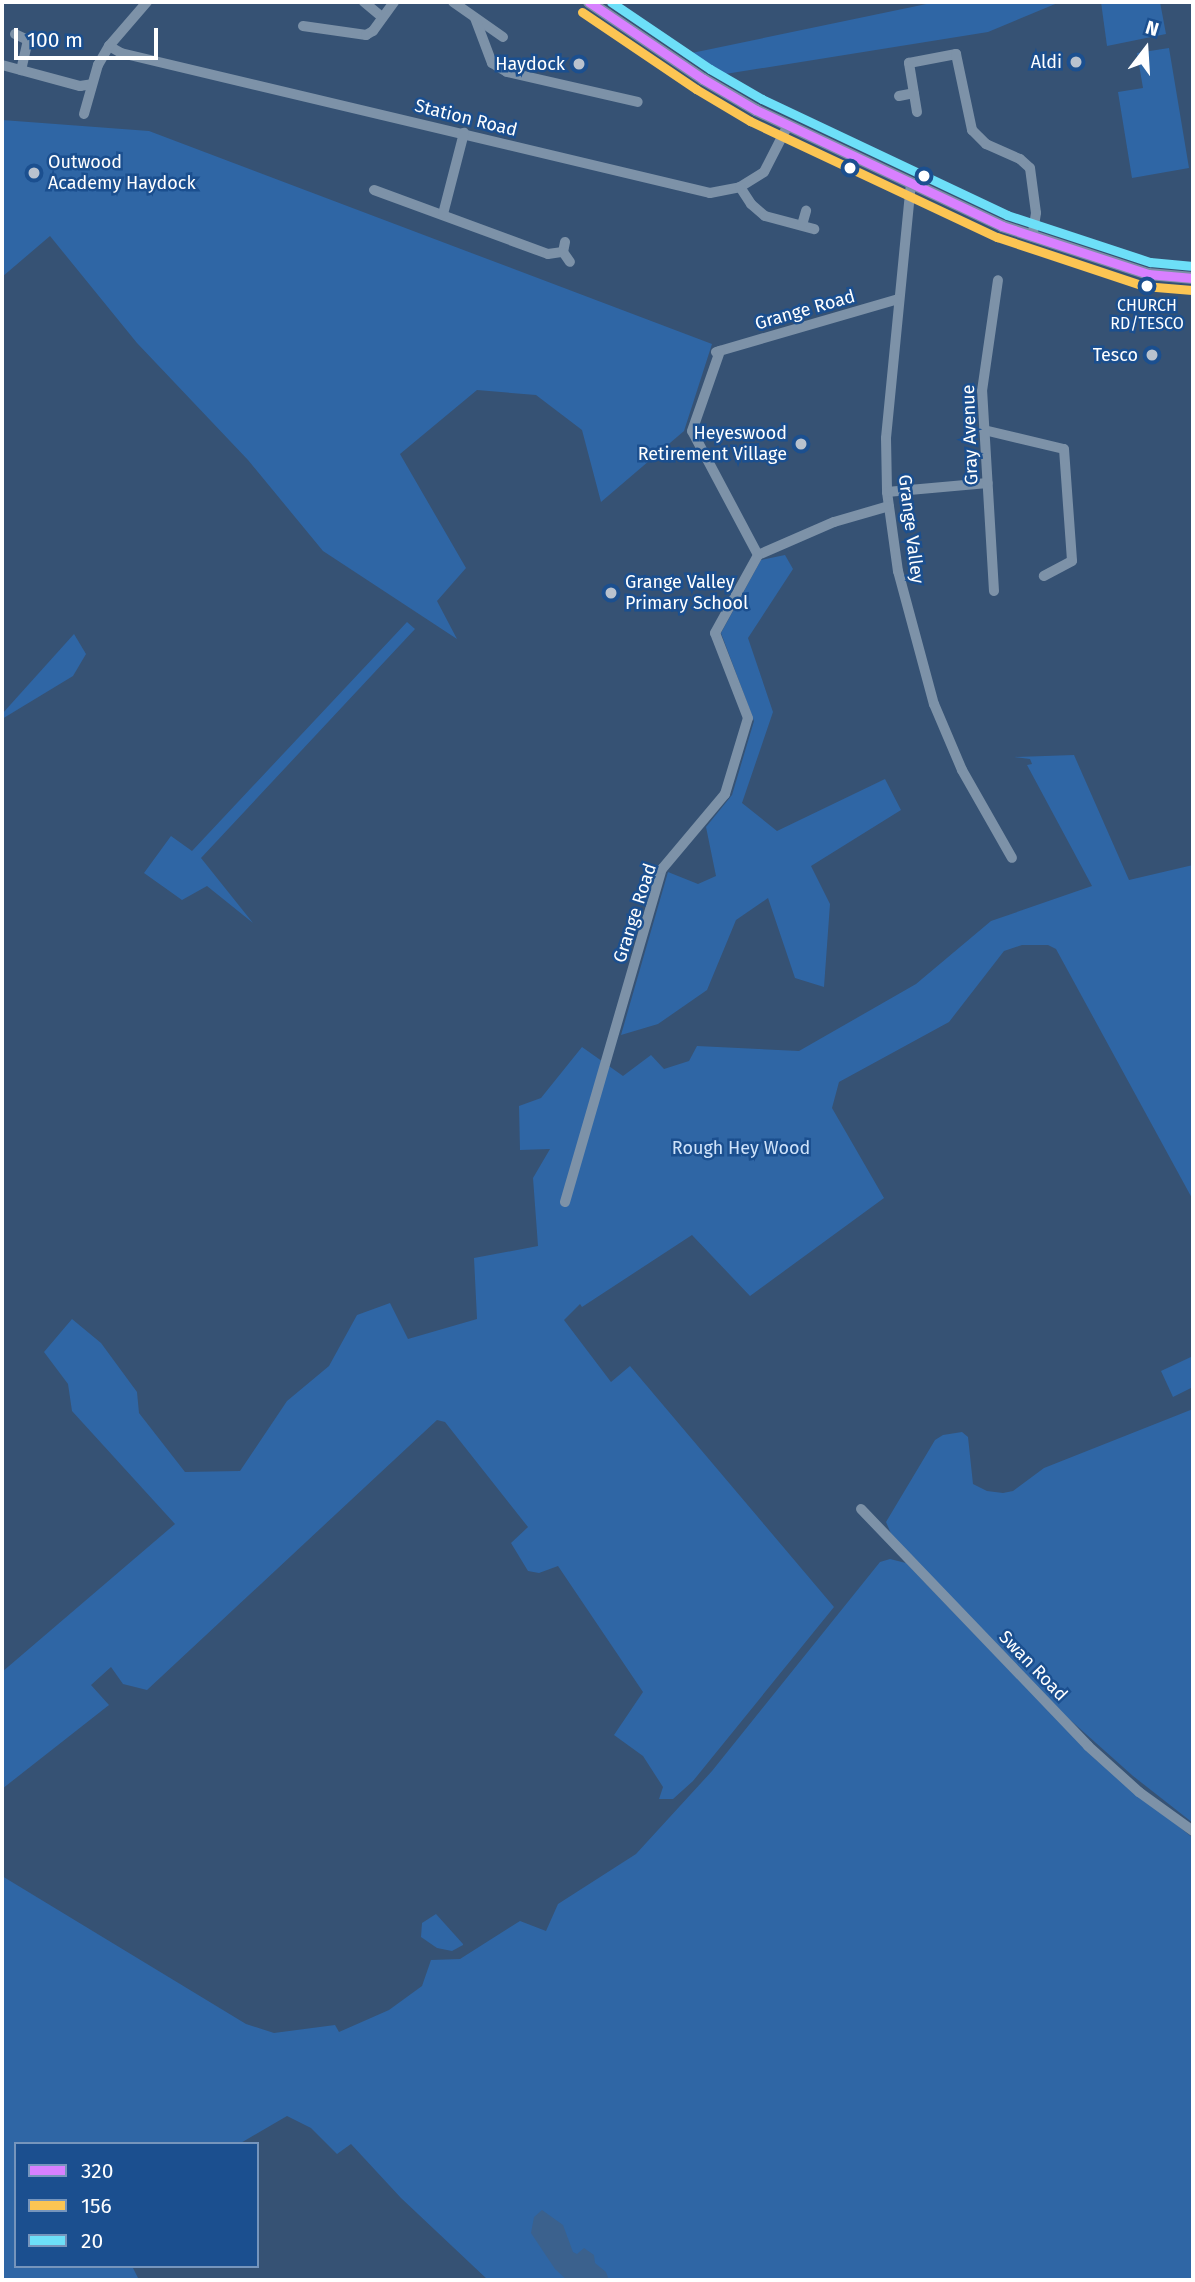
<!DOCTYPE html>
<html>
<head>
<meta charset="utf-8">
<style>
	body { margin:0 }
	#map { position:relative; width:1195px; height:2282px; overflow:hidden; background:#365274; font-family:"Fira Sans",sans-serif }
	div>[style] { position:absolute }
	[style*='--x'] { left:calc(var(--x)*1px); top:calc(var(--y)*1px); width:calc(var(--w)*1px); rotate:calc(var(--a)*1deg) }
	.green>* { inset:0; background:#2f66a5 }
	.water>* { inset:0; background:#3b618d }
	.minor>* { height:10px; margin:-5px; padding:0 5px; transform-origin:5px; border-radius:5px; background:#7d92a8 }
	.major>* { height:12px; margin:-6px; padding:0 6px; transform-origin:6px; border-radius:6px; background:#7d8ea7 }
	.bus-1>* { height:9px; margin:-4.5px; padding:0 4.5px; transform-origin:4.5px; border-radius:4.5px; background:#d880ff }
	.bus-2>* { height:9px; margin:-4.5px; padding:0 4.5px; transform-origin:4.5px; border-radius:4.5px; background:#fcc553 }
	.bus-3>* { height:9px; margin:-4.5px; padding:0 4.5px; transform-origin:4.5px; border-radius:4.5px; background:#6ddff8 }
	.dots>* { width:19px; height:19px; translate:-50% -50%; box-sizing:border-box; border:4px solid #1b4f8f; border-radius:50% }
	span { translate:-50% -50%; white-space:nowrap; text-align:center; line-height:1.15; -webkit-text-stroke:5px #1b4f8f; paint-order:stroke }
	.bus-label { font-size:16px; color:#fff }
	.poi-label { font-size:18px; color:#fff }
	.right { translate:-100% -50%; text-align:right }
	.left { translate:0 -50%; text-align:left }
	.street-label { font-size:18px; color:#fff }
	.park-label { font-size:18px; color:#cfe3fa }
	.frame { position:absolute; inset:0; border:4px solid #fff; pointer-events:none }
	.legend { position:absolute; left:14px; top:2142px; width:245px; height:126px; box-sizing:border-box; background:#1b4f8f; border:2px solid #7695bc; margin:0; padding:9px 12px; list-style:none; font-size:21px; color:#fff }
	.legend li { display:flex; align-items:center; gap:14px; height:35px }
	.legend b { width:35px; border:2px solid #7695bc }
	.north { position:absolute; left:1111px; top:14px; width:70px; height:70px; -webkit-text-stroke:5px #1b4f8f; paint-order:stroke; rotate:17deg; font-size:19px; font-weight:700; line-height:28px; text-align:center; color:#fff }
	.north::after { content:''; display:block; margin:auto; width:24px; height:32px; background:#fff; clip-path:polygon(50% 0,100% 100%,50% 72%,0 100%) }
	.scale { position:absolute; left:14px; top:28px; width:144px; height:32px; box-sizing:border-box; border:4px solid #fff; border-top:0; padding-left:9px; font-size:21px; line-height:24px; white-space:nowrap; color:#fff; -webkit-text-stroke:5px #1b4f8f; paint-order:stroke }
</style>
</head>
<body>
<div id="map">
	<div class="green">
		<i style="clip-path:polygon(936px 2px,1060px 2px,988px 32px,719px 75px,687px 54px)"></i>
		<i style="clip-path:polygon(1101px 2px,1160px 2px,1166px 34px,1107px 46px)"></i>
		<i style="clip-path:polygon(1169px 48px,1189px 168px,1132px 178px,1118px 92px,1143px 88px,1137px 53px)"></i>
		<i style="clip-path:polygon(2px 120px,149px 131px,712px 344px,684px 431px,601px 502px,582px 430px,536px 395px,477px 390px,400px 454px,466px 568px,437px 601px,457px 639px,323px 551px,248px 460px,137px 343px,50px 236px,2px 277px)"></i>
		<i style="clip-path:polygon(785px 555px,793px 569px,748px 638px,773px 712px,742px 803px,777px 831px,885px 779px,901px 810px,811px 866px,830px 904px,824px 987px,795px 978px,768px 898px,736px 920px,707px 990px,658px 1024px,621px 1035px,668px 872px,698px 884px,716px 876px,706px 827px,732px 795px,754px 721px,721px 633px,761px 560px)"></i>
		<i style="clip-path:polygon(407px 622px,415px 629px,201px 858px,253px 923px,207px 886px,182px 900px,144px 873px,171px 836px,192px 851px)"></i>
		<i style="clip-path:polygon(74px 634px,86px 654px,73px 676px,2px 719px,2px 714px)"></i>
		<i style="clip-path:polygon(1074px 755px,1129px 880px,1193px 865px,1193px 1200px,1056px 949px,1048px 945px,1022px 945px,1004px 951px,949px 1022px,839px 1082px,832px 1108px,884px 1198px,750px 1296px,692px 1235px,582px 1307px,580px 1304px,564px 1320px,611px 1382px,630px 1366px,834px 1607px,693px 1781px,673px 1799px,659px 1799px,663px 1787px,643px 1756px,614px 1735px,643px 1692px,558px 1566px,539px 1573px,528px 1571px,511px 1543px,528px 1527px,445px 1422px,437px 1420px,147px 1690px,123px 1684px,111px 1667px,91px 1685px,109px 1705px,2px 1789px,2px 1672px,175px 1524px,72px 1411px,68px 1384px,44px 1352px,72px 1319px,101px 1343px,137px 1392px,139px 1413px,185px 1472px,240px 1471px,287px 1401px,329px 1366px,357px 1315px,390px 1303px,408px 1339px,477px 1319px,474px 1258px,538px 1246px,533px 1178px,550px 1149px,520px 1150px,519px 1106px,541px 1098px,582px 1047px,623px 1076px,651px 1055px,664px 1069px,689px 1061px,697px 1046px,799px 1051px,916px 984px,991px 921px,1092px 886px,1027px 765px,1032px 764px,1030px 759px,1014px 757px)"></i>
		<i style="clip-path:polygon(1193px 1356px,1193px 1387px,1173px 1397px,1161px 1371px)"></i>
		<i style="clip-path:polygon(1193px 1409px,1193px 1823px,1133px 1776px,1059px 1710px,892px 1536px,886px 1522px,935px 1440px,943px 1435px,962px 1432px,968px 1437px,973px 1484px,987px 1491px,1003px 1493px,1013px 1491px,1044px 1468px)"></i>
		<i style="clip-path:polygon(890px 1559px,906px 1563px,1095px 1759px,1193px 1838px,1193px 2280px,488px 2280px,401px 2198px,351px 2144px,337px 2154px,311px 2128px,287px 2116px,239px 2144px,16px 2144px,16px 2266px,132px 2266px,139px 2280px,2px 2280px,2px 1876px,246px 2024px,274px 2033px,335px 2025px,339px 2032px,389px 2010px,422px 1986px,431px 1960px,460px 1959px,520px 1921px,546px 1931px,558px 1904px,636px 1854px,712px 1771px,880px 1562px)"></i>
		<i style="clip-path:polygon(436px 1914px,463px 1944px,463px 1945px,452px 1951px,437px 1948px,421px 1937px,422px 1923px)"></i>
	</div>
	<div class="water">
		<i style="clip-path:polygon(542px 2210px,563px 2225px,573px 2252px,577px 2254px,584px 2248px,594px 2255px,595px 2263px,606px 2272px,609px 2280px,567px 2280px,555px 2269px,531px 2233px,534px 2217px)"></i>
	</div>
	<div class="minor">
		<i style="--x:364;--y:2;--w:23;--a:40"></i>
		<i style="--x:453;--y:2;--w:61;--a:35"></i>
		<i style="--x:475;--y:18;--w:48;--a:69.3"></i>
		<i style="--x:492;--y:63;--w:17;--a:31"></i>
		<i style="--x:507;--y:72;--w:134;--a:12.9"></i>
		<i style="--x:303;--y:26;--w:64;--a:8.1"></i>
		<i style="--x:366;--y:35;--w:8;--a:-30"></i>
		<i style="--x:373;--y:31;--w:36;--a:-54"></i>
		<i style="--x:15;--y:34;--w:14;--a:25"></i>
		<i style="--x:28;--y:40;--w:31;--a:103"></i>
		<i style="--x:109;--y:46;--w:14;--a:30"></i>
		<i style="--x:121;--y:53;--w:605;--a:13.37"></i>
		<i style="--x:710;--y:193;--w:31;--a:-11"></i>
		<i style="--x:740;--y:187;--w:28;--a:-32"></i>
		<i style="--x:764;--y:172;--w:51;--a:-62.9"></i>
		<i style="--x:2;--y:65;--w:81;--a:15.1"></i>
		<i style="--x:80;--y:86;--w:12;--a:-9"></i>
		<i style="--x:899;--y:96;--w:15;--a:-11"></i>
		<i style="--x:917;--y:112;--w:50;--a:-99.3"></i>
		<i style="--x:909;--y:63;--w:48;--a:-10.8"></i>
		<i style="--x:956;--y:54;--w:78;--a:78.1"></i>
		<i style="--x:972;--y:130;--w:20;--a:45"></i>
		<i style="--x:986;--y:144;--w:37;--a:24"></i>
		<i style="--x:1020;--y:159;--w:13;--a:42"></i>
		<i style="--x:1030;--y:168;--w:45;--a:82.4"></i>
		<i style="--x:1036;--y:213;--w:24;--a:99"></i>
		<i style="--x:84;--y:114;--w:51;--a:-74.1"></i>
		<i style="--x:98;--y:65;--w:22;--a:-60"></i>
		<i style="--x:109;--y:46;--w:58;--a:-49.2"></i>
		<i style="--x:911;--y:183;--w:256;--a:95.6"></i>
		<i style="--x:886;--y:438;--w:54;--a:88.9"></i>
		<i style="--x:887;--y:492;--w:80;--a:82.1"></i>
		<i style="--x:898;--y:571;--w:138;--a:74.9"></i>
		<i style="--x:934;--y:704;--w:72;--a:67"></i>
		<i style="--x:962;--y:770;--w:101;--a:60.4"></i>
		<i style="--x:740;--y:187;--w:20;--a:57"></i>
		<i style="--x:751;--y:204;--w:18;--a:41"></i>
		<i style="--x:765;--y:216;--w:51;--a:14.9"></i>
		<i style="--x:374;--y:190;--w:185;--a:20.2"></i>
		<i style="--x:548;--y:254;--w:15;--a:-8"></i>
		<i style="--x:443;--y:214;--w:84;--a:-75.5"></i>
		<i style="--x:802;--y:225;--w:15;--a:-74"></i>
		<i style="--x:565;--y:242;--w:10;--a:101"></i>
		<i style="--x:563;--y:252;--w:12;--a:55"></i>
		<i style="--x:716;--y:352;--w:190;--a:-16.2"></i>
		<i style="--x:984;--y:430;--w:82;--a:13.4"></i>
		<i style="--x:1064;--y:449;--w:112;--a:85.9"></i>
		<i style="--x:1072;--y:561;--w:32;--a:152"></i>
		<i style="--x:887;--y:492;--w:101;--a:-5.1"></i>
		<i style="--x:758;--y:555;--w:83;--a:-23.5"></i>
		<i style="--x:834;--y:522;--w:57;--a:-16.2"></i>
		<i style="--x:994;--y:591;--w:200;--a:-93.4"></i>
		<i style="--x:982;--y:391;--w:112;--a:-81.8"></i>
		<i style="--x:565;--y:1202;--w:347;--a:-73.8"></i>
		<i style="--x:662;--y:869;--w:98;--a:-50"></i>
		<i style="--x:725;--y:794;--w:79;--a:-73.2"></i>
		<i style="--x:748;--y:718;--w:91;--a:-111.2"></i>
		<i style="--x:715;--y:633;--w:89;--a:-61.1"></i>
		<i style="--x:758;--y:555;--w:140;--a:-118"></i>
		<i style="--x:692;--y:431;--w:85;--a:-70.7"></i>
		<i style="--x:861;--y:1509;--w:328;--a:46.2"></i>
		<i style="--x:1088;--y:1746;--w:69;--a:42"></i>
		<i style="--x:1139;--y:1792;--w:67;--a:35.8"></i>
	</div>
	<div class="major">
		<i style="--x:589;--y:2;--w:138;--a:34"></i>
		<i style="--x:703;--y:79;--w:61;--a:30.3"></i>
		<i style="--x:756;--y:110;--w:272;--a:25.2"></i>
		<i style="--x:1002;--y:226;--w:154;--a:18.2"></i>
		<i style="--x:1148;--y:274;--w:45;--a:5.1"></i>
	</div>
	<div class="bus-1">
		<i style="--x:589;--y:2;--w:138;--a:34"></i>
		<i style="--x:703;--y:79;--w:61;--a:30.3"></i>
		<i style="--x:756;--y:110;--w:272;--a:25.2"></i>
		<i style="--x:1002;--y:226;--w:154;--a:18.2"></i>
		<i style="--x:1148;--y:274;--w:45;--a:5.1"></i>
	</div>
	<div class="bus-2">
		<i style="--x:582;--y:12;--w:138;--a:34"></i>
		<i style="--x:696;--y:89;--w:63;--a:30.7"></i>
		<i style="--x:750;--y:121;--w:273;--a:25.2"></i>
		<i style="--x:997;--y:237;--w:155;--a:18.4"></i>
		<i style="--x:1144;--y:286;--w:48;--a:4.8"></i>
	</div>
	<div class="bus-3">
		<i style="--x:611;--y:2;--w:120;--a:34.1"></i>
		<i style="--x:710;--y:69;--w:60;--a:30"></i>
		<i style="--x:762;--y:99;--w:271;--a:25.3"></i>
		<i style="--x:1007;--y:215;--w:151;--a:18.2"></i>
		<i style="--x:1150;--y:262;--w:43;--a:5.3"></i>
	</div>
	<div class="dots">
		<i style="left:1076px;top:62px;background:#b9c2ce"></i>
		<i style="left:579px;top:64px;background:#b9c2ce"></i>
		<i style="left:850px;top:168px;background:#fff"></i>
		<i style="left:34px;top:173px;background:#b9c2ce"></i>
		<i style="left:924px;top:176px;background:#fff"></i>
		<i style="left:1147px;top:286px;background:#fff"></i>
		<i style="left:1152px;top:355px;background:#b9c2ce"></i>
		<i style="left:801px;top:444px;background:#b9c2ce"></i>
		<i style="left:611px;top:593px;background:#b9c2ce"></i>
	</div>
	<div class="bus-label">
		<span style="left:1147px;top:315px">CHURCH<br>RD/TESCO</span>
	</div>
	<div class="poi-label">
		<span class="right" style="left:1062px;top:62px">Aldi</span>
		<span class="right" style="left:565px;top:64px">Haydock</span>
		<span class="left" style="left:48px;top:173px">Outwood<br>Academy Haydock</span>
		<span class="right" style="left:1138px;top:355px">Tesco</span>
		<span class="right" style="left:787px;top:444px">Heyeswood<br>Retirement Village</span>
		<span class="left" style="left:625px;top:593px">Grange Valley<br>Primary School</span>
	</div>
	<div class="street-label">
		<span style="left:466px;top:118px;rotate:14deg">Station Road</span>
		<span style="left:805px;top:310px;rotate:-16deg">Grange Road</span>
		<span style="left:970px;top:435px;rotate:-92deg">Gray Avenue</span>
		<span style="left:911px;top:529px;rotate:83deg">Grange Valley</span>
		<span style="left:635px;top:913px;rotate:-72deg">Grange Road</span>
		<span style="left:1033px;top:1666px;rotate:46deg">Swan Road</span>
	</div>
	<div class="park-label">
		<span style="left:741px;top:1148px">Rough Hey Wood</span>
	</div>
	<div class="frame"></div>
	<ul class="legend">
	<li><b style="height:9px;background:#d880ff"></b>320</li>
	<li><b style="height:9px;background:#fcc553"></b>156</li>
	<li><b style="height:9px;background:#6ddff8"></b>20</li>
	</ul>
	<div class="north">N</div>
	<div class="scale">100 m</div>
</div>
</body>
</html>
